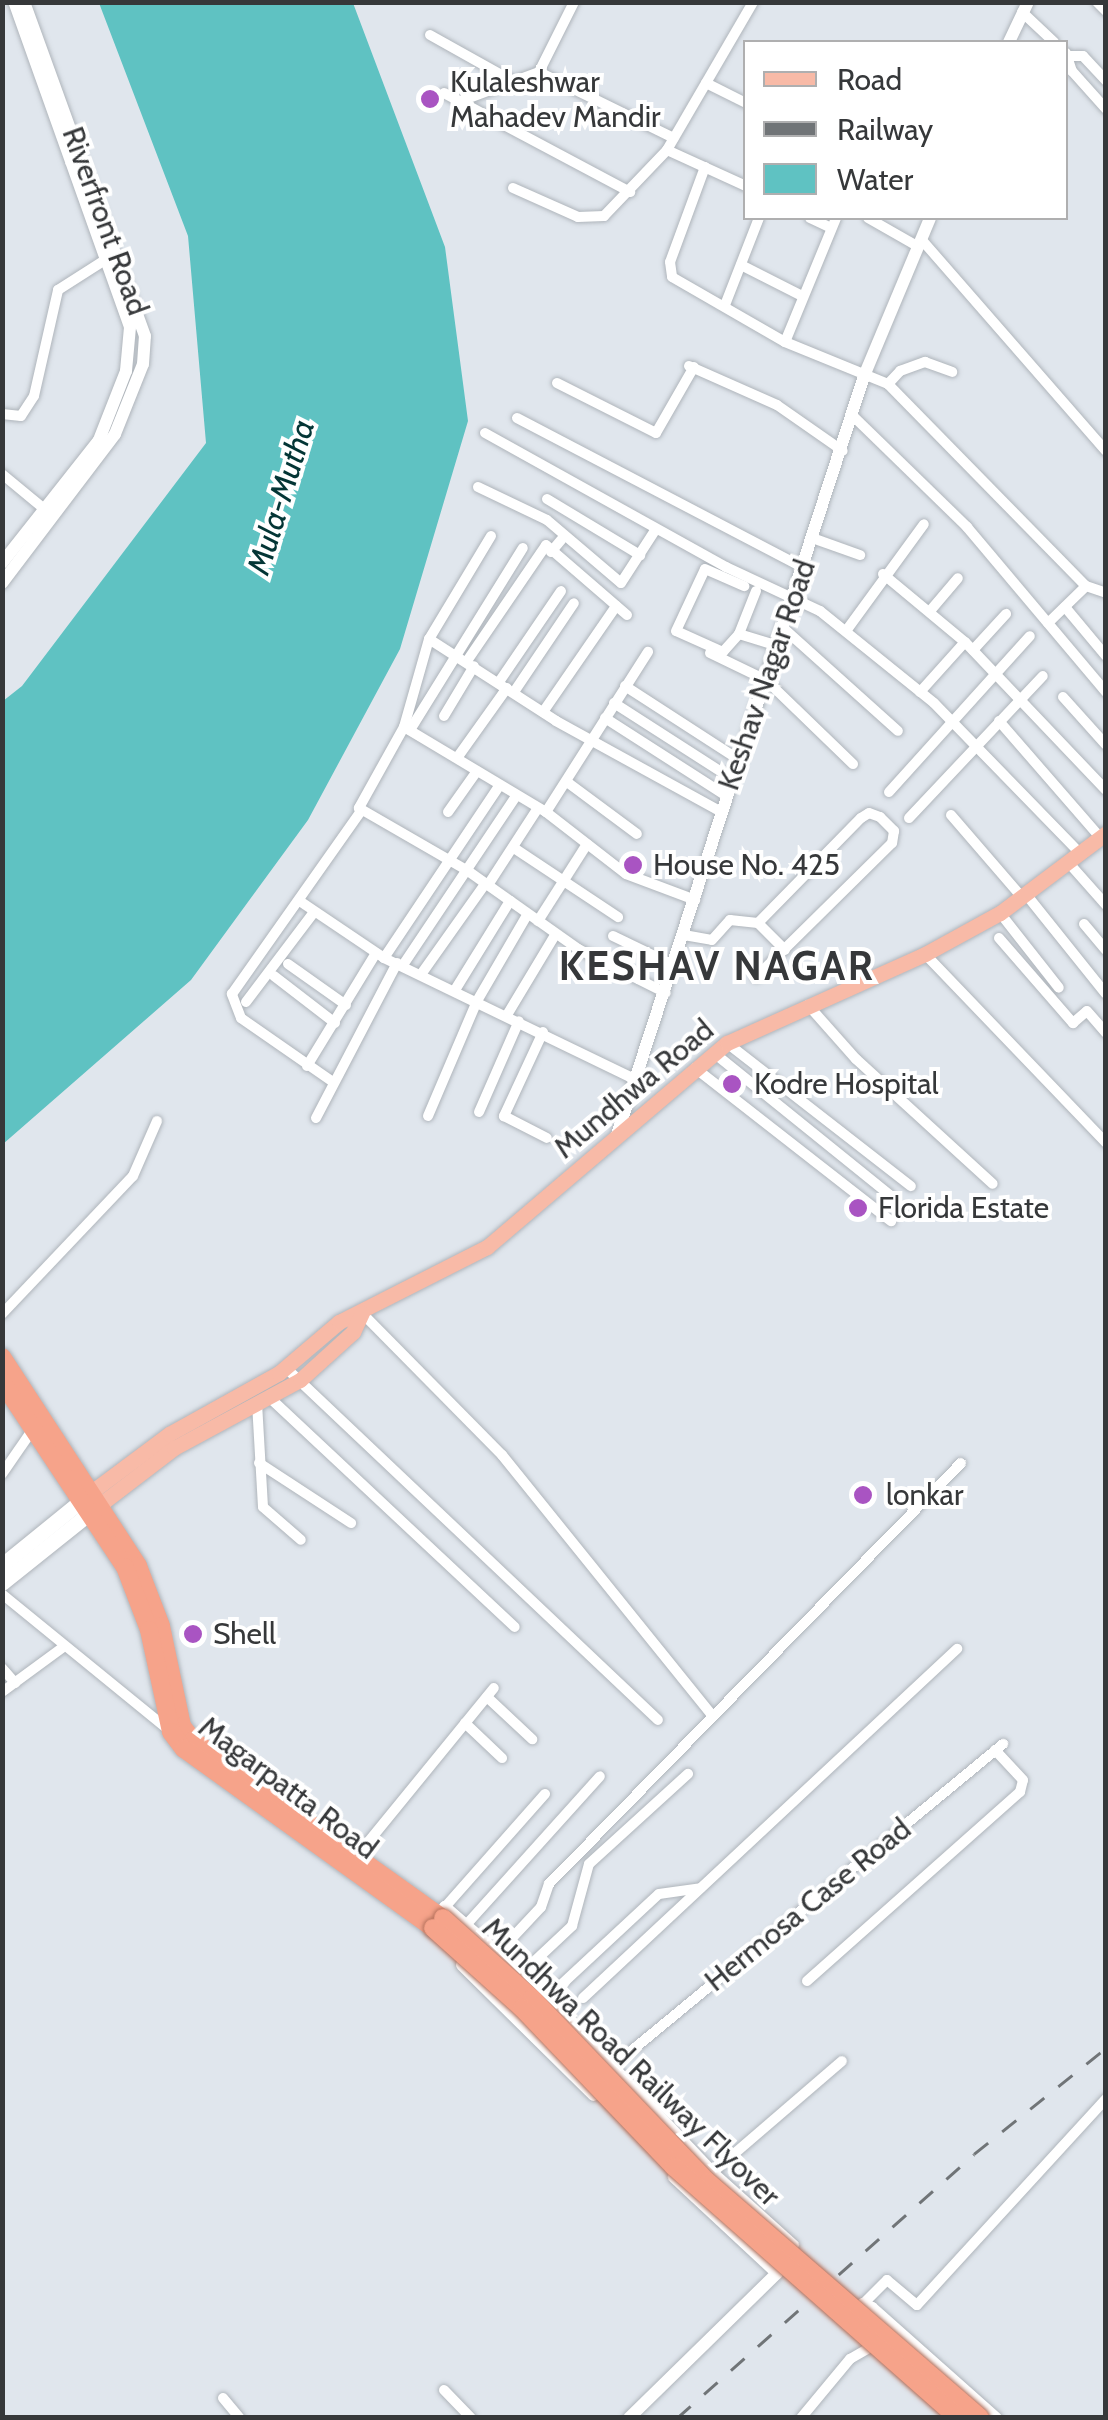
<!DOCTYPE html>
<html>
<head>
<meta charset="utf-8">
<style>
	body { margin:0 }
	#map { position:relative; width:1108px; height:2420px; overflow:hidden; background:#e0e6ed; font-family:Cabin,sans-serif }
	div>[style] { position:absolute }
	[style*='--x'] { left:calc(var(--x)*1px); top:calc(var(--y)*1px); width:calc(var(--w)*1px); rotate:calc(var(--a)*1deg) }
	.water>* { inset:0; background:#5fc2c2 }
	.roads { filter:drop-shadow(0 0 2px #afb5bb) drop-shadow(0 0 2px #afb5bb) }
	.minor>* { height:10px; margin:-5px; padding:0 5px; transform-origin:5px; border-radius:5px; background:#fff }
	.tertiary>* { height:12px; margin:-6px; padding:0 6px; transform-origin:6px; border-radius:6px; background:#fff }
	.secondary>* { height:15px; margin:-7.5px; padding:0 7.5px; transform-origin:7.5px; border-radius:7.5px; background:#fff }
	.primary>* { height:15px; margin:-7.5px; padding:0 7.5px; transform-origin:7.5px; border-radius:7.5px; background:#f8baa7 }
	.trunk>* { height:18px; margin:-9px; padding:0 9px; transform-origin:9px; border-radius:9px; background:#f6a38a }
	.rail>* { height:2.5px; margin-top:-1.25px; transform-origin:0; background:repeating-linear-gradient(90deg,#707477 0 18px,transparent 0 36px) }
	.bridges { filter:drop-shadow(0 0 2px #b16f5a) drop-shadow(0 0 2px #b16f5a) }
	.trunk-bridge>* { height:18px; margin:-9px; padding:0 9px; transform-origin:9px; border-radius:9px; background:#f6a38a }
	.dots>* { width:28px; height:28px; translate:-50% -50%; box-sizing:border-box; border:5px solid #fff; border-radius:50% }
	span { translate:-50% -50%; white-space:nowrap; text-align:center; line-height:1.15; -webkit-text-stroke:8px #fff; paint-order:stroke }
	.poi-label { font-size:30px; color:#36383a }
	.left { translate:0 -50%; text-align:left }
	.street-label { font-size:30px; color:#36383a }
	.water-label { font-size:32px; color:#033535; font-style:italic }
	.district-label { font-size:40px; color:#36383a; font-weight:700; letter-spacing:2.5px }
	.frame { position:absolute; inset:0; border:5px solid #36383a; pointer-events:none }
	.legend { position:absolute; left:743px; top:40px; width:325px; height:180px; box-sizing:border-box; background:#fff; border:2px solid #afafb0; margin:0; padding:12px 18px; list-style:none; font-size:30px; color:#36383a }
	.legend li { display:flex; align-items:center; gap:20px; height:50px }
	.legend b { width:50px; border:2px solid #afafb0 }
</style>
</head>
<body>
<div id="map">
	<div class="water">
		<i style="clip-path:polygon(99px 3px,353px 3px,445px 247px,468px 421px,400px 649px,308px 820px,191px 980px,3px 1144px,3px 701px,22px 686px,206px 443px,188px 236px)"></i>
	</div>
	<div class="roads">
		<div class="minor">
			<i style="--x:1097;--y:2;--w:13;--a:45"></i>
			<i style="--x:1022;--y:12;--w:44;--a:43.2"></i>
			<i style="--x:430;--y:35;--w:96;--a:29.2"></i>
			<i style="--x:1066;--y:53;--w:19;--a:72"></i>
			<i style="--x:1072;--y:71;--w:51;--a:48.2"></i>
			<i style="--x:1068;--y:56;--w:15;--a:0"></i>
			<i style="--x:1083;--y:56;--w:34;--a:47"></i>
			<i style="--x:539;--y:72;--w:78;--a:-63.4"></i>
			<i style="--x:706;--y:83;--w:45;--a:26.6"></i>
			<i style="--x:444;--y:93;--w:211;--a:28"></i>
			<i style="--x:458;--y:102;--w:86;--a:-20.3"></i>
			<i style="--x:539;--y:72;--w:150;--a:26.1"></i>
			<i style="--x:667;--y:150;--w:87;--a:24.5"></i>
			<i style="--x:705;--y:167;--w:101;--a:110.2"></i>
			<i style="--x:670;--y:262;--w:15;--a:82"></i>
			<i style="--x:672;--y:277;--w:130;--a:29.9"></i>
			<i style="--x:785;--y:342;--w:111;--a:22.2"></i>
			<i style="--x:888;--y:384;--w:283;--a:45.6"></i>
			<i style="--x:513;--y:188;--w:71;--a:24"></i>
			<i style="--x:578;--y:217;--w:26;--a:-2"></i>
			<i style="--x:604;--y:216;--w:91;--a:-46.3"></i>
			<i style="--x:667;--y:150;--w:171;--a:-59.8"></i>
			<i style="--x:810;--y:218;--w:23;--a:25"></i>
			<i style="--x:868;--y:218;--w:56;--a:29.7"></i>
			<i style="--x:921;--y:239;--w:281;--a:48.9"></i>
			<i style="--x:741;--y:265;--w:68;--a:26.9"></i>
			<i style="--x:725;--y:305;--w:93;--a:-68.7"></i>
			<i style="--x:785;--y:342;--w:134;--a:-67.6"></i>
			<i style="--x:689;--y:366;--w:96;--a:23.9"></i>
			<i style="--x:777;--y:405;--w:80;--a:34.9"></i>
			<i style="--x:557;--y:383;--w:111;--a:26.8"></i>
			<i style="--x:656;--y:433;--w:76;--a:-60.1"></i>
			<i style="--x:888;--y:384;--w:18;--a:-47"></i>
			<i style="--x:900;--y:371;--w:27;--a:-20"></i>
			<i style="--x:925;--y:362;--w:29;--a:20"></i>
			<i style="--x:2;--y:414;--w:19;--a:6"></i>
			<i style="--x:21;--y:416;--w:24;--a:-57"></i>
			<i style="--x:34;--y:396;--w:109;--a:-77.2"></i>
			<i style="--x:58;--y:290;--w:59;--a:-32.6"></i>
			<i style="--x:853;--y:416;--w:159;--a:44.2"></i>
			<i style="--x:967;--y:527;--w:216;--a:49.9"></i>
			<i style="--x:517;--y:418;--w:324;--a:27.6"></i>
			<i style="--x:485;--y:433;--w:276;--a:29.1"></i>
			<i style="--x:726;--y:567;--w:104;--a:25.1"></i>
			<i style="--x:820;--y:611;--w:146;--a:38.9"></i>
			<i style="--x:934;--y:703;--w:208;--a:45.8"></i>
			<i style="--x:2;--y:474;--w:60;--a:39.6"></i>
			<i style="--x:478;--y:487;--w:76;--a:25.6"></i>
			<i style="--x:547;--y:520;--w:97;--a:40.4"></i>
			<i style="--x:621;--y:583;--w:64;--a:-57.1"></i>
			<i style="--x:547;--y:499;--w:109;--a:31.1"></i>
			<i style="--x:491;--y:536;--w:120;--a:121"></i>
			<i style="--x:429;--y:639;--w:151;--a:32.8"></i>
			<i style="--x:556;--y:721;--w:187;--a:28.8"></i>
			<i style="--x:815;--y:539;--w:48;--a:19.6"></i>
			<i style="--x:551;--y:552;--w:16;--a:-50"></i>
			<i style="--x:883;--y:574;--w:107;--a:39.7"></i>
			<i style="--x:965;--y:642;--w:204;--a:46.4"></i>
			<i style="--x:756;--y:591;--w:46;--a:111.6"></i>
			<i style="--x:739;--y:634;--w:38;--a:17"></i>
			<i style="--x:1065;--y:607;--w:64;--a:50.1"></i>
			<i style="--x:930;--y:611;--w:43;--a:-49.7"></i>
			<i style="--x:1048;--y:623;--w:53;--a:-44.2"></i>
			<i style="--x:1086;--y:586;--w:21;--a:19"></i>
			<i style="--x:781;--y:626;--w:157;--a:41.9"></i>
			<i style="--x:846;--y:631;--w:132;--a:-53.9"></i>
			<i style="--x:739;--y:634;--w:24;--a:132"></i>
			<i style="--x:723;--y:652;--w:51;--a:-155.9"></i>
			<i style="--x:676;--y:631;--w:68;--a:-64.9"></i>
			<i style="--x:705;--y:569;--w:43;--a:23.6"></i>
			<i style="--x:429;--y:639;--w:91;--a:105.9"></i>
			<i style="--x:404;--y:727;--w:93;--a:119.1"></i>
			<i style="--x:359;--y:808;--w:126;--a:30"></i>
			<i style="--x:468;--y:871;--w:135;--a:35.3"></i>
			<i style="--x:578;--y:949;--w:98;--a:26.6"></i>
			<i style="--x:973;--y:650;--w:49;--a:-47.5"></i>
			<i style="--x:710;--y:653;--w:62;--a:25.7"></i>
			<i style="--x:766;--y:680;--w:121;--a:44"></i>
			<i style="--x:467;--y:661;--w:140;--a:-55.7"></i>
			<i style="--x:546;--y:545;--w:107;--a:40.8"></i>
			<i style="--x:499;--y:682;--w:110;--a:-55.7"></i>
			<i style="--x:625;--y:686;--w:135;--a:32.9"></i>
			<i style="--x:514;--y:692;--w:107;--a:-56"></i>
			<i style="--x:920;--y:692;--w:67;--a:-48"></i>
			<i style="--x:1063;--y:697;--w:64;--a:48.1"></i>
			<i style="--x:614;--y:703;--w:139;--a:32.7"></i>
			<i style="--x:543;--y:712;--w:129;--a:-55.4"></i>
			<i style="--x:444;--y:716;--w:58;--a:-59"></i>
			<i style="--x:605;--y:718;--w:143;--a:32.7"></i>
			<i style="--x:999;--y:721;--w:154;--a:49"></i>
			<i style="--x:404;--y:727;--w:165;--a:30.9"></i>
			<i style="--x:546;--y:812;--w:101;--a:37.8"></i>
			<i style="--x:626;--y:874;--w:74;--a:20.6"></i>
			<i style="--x:410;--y:730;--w:214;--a:-58.2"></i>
			<i style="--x:457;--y:758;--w:86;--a:-54.5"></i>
			<i style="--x:567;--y:782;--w:87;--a:36.6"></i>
			<i style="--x:889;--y:792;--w:210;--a:-47.9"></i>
			<i style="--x:448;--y:812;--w:50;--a:-54.7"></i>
			<i style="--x:546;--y:812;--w:190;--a:-57.5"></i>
			<i style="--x:951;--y:815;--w:107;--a:49.2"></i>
			<i style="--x:909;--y:818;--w:195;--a:-46.7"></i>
			<i style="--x:514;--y:848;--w:125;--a:33.6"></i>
			<i style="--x:1067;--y:861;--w:59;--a:48.4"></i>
			<i style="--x:488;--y:885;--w:92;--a:-57"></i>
			<i style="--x:1025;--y:893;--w:129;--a:51.3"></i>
			<i style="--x:301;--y:902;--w:100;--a:34"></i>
			<i style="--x:384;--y:958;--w:276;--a:25.8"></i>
			<i style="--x:1000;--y:913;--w:95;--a:51.8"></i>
			<i style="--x:538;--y:921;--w:91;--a:-57.5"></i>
			<i style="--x:758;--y:923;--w:38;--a:45"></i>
			<i style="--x:1084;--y:924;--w:34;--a:50"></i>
			<i style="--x:684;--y:935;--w:28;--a:10"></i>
			<i style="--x:712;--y:940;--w:27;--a:-48"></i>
			<i style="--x:730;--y:920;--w:28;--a:6"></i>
			<i style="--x:758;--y:923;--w:147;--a:-45.6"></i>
			<i style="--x:861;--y:818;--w:9;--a:-32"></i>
			<i style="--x:869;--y:813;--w:12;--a:20"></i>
			<i style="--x:880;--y:817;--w:20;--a:45"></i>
			<i style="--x:894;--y:831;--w:12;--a:99"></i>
			<i style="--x:892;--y:843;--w:191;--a:135.4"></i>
			<i style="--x:613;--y:936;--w:69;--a:25.8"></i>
			<i style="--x:999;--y:938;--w:113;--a:49"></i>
			<i style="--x:1073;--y:1023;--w:18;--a:-41"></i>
			<i style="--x:1087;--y:1011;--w:29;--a:49"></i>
			<i style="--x:925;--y:954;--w:262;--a:46.2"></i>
			<i style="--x:384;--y:958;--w:208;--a:-56.2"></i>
			<i style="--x:288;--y:964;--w:71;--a:35.3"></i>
			<i style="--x:403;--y:965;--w:203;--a:-56.2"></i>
			<i style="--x:422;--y:973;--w:109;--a:-54.7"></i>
			<i style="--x:274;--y:976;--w:77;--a:37.6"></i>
			<i style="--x:455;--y:990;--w:105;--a:-58.3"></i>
			<i style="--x:246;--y:1002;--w:113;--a:-52.9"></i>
			<i style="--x:808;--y:1005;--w:72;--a:48.4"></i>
			<i style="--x:856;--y:1059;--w:185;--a:42.4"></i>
			<i style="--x:507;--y:1015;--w:93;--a:-59"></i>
			<i style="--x:543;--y:1032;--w:93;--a:114.9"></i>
			<i style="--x:504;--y:1116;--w:48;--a:27.1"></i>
			<i style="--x:727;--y:1043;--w:233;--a:37.9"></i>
			<i style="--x:714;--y:1053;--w:225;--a:38.9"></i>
			<i style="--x:307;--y:1066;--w:132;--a:-58.6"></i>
			<i style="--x:695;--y:1068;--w:249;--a:38"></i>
			<i style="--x:333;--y:1082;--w:112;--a:-145.2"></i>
			<i style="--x:241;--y:1018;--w:26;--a:-111"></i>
			<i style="--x:232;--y:994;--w:224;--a:-54.8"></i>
			<i style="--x:479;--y:1112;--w:99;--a:-66.3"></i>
			<i style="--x:428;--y:1116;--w:125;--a:-66.9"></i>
			<i style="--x:477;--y:1001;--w:99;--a:-59.8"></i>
			<i style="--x:316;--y:1118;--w:175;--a:-62.4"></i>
			<i style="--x:362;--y:1313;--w:199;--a:45.4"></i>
			<i style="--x:502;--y:1455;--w:334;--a:51.1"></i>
			<i style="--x:2;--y:1314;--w:190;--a:-46.5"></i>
			<i style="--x:133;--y:1176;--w:60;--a:-66.4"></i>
			<i style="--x:286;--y:1368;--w:512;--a:43.42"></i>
			<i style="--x:270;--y:1398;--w:335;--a:43.1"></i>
			<i style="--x:257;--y:1403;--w:104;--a:86.7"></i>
			<i style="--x:263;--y:1507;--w:50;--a:41"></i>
			<i style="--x:259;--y:1463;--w:110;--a:33.1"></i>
			<i style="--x:2;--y:1474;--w:55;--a:-55.4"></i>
			<i style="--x:2;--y:1594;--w:217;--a:39.2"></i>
			<i style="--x:2;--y:1668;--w:20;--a:49"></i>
			<i style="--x:2;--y:1692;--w:74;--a:-36.3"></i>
			<i style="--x:487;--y:1697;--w:62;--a:43"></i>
			<i style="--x:465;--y:1723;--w:51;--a:43.4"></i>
			<i style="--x:356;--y:1857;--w:218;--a:-50.8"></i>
			<i style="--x:445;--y:1907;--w:151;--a:-48.5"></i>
			<i style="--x:466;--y:1925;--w:200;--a:-48"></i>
			<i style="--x:498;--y:1953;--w:63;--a:-46.9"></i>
			<i style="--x:541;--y:1907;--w:24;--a:-71"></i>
			<i style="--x:549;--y:1884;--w:589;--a:-45.62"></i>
			<i style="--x:522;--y:1973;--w:69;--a:-43.2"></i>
			<i style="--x:572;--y:1926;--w:64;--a:-74.7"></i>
			<i style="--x:589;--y:1864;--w:134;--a:-42.3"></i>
			<i style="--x:807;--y:1981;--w:285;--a:-41.6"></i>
			<i style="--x:1020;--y:1792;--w:12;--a:-76"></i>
			<i style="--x:1023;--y:1780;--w:41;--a:-133"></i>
			<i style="--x:548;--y:1997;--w:151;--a:-42.9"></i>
			<i style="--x:659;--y:1894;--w:42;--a:-8.1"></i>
			<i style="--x:583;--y:1998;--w:512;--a:-43.02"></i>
			<i style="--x:585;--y:2036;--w:187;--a:46.7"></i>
			<i style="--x:713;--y:2172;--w:109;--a:42"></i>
			<i style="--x:613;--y:2066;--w:506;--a:-39.54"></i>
			<i style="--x:713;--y:2172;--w:170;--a:-40.7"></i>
			<i style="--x:863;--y:2304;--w:34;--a:-45"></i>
			<i style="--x:887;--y:2280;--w:39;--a:40"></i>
			<i style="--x:917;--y:2305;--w:280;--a:-47.5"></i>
			<i style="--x:444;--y:2390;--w:39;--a:46"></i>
			<i style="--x:223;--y:2398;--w:26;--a:50"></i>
			<i style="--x:801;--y:2418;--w:77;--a:-50.3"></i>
			<i style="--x:850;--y:2359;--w:22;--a:-30"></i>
		</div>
		<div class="tertiary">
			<i style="--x:1009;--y:42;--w:44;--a:-64.6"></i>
			<i style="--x:2;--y:563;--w:157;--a:-51.7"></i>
			<i style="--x:99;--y:440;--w:74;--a:-68.6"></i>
			<i style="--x:126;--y:371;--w:44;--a:-84.8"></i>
			<i style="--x:130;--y:327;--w:345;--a:-109.6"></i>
			<i style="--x:2;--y:583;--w:187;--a:-52.8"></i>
			<i style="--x:115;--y:434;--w:75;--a:-68.2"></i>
			<i style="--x:143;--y:364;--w:28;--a:-86"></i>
			<i style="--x:145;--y:336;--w:355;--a:-109.9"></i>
			<i style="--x:616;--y:1138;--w:801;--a:-71.97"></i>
			<i style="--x:864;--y:376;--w:171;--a:-67.3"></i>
			<i style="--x:439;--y:1915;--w:10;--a:-53"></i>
			<i style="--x:445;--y:1907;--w:137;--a:41.1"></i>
			<i style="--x:548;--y:1997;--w:54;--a:46.5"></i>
			<i style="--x:585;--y:2036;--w:18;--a:135"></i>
			<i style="--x:462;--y:1965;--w:185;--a:44.6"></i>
			<i style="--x:852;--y:2317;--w:17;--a:-50"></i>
			<i style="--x:863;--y:2304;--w:10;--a:24"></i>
			<i style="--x:872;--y:2308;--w:166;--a:41.6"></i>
			<i style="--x:629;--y:2418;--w:207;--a:-44.4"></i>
			<i style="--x:777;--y:2273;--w:141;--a:-137"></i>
		</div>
		<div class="secondary">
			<i style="--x:2;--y:1565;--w:109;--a:-39.1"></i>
			<i style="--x:2;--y:1583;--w:123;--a:-38.7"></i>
		</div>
		<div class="primary">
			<i style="--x:94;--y:1490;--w:94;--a:-36.7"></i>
			<i style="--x:169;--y:1434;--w:126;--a:-29"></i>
			<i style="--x:279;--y:1373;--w:79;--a:-40.4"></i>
			<i style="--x:339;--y:1322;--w:166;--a:-26.9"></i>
			<i style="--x:487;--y:1247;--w:315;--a:-40.4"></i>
			<i style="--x:727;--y:1043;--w:217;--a:-24.2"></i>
			<i style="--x:925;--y:954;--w:85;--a:-28.7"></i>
			<i style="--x:1000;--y:913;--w:133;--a:-37"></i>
			<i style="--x:102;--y:1503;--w:91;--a:-37.4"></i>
			<i style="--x:174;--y:1448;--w:143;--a:-28.4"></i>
			<i style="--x:300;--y:1380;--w:72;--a:-42.2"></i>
			<i style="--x:353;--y:1332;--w:21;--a:-65"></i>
		</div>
		<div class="trunk">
			<i style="--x:2;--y:1357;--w:249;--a:56.9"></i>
			<i style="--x:138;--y:1566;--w:64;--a:69"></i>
			<i style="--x:161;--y:1626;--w:102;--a:78.1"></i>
			<i style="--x:182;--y:1726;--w:18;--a:52"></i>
			<i style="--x:193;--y:1740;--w:307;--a:35.5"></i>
			<i style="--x:2;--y:1382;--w:222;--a:56.4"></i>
			<i style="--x:125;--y:1567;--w:67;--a:69.1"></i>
			<i style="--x:149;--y:1630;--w:104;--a:77.8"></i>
			<i style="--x:171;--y:1732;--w:21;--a:53"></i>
			<i style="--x:184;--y:1749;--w:307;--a:35.7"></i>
		</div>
	</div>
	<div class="rail">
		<i style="--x:677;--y:2418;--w:397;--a:-41.6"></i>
		<i style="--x:974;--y:2154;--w:169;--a:-38.8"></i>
	</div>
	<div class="bridges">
		<div class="trunk-bridge">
			<i style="--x:443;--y:1918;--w:120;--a:42"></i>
			<i style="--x:532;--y:1998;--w:255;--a:46.3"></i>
			<i style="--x:708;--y:2182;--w:360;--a:40.9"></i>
			<i style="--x:433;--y:1928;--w:120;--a:42"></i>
			<i style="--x:522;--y:2008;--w:220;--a:46.3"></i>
			<i style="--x:674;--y:2167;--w:379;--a:41.5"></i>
		</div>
	</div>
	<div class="dots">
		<i style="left:430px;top:99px;background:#a954c2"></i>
		<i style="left:633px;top:865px;background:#a954c2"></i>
		<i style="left:732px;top:1084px;background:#a954c2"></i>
		<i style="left:858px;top:1208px;background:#a954c2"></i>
		<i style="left:863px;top:1495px;background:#a954c2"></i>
		<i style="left:193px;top:1634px;background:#a954c2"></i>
	</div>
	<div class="poi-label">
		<span class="left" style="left:450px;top:99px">Kulaleshwar<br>Mahadev Mandir</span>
		<span class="left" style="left:653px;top:865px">House No. 425</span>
		<span class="left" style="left:754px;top:1084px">Kodre Hospital</span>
		<span class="left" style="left:878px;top:1208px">Florida Estate</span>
		<span class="left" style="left:886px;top:1495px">lonkar</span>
		<span class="left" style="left:213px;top:1634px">Shell</span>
	</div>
	<div class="street-label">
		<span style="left:105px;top:221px;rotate:70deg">Riverfront Road</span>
		<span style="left:767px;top:675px;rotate:-71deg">Keshav Nagar Road</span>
		<span style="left:634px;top:1089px;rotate:-40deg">Mundhwa Road</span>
		<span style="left:288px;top:1788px;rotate:37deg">Magarpatta Road</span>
		<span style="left:808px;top:1905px;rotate:-39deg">Hermosa Case Road</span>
		<span style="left:631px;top:2062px;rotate:44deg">Mundhwa Road Railway Flyover</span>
	</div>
	<div class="water-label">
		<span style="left:281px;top:497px;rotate:-73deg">Mula-Mutha</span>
	</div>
	<div class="district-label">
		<span style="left:717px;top:966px">KESHAV NAGAR</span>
	</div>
	<div class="frame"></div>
	<ul class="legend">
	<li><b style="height:12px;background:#f8baa7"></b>Road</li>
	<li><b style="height:12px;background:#707477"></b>Railway</li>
	<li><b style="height:28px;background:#5fc2c2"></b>Water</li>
	</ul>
</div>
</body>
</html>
